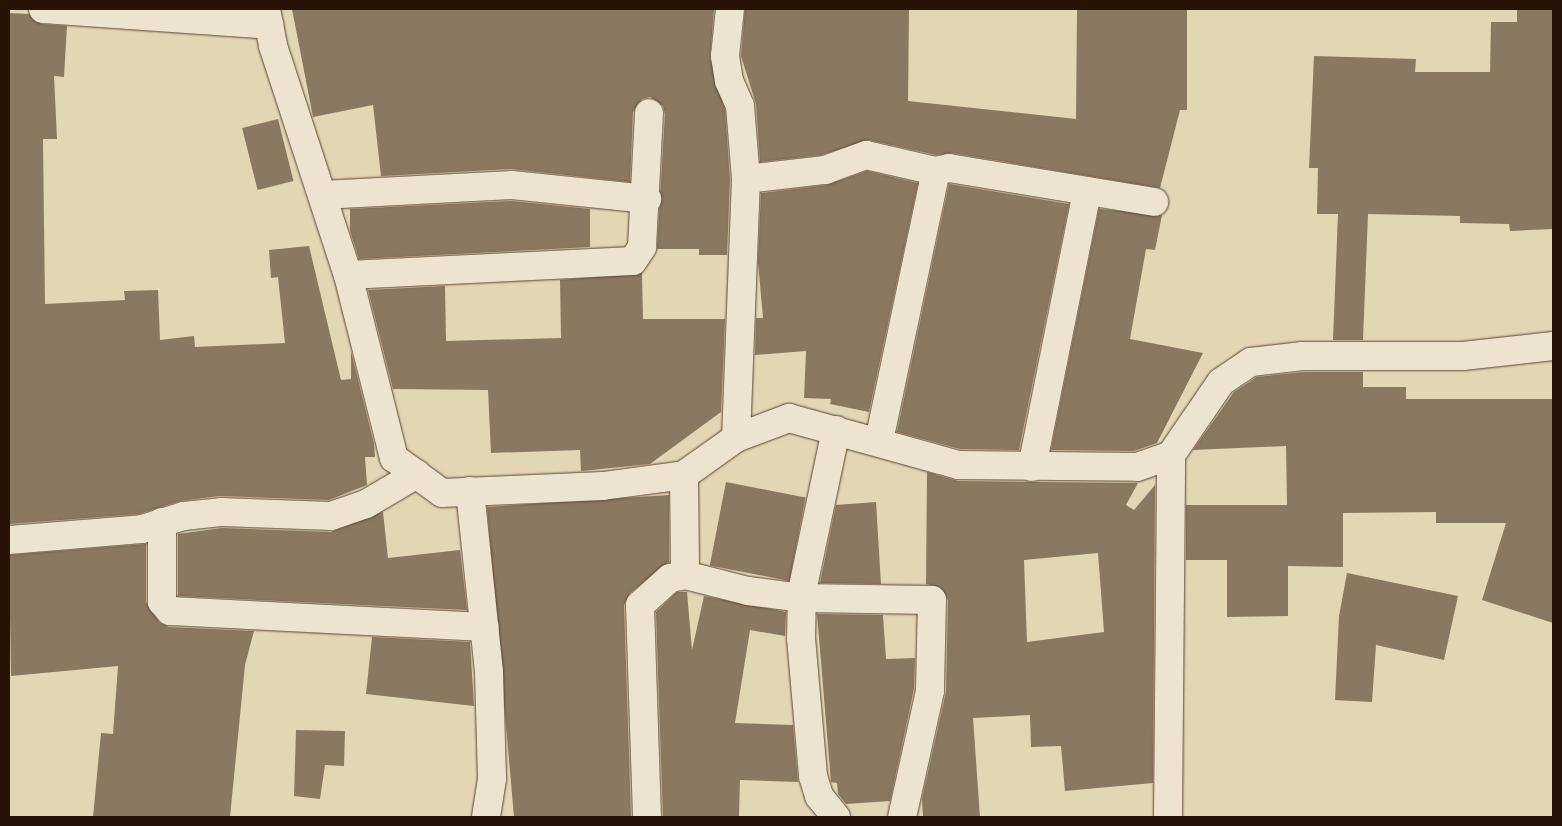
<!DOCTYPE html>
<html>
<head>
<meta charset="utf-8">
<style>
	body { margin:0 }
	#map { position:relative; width:1562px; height:826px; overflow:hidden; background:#e3d6b5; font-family:"IM FELL Great Primer",serif }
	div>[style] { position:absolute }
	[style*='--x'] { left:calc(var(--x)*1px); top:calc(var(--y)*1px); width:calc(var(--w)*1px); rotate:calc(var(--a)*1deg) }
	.building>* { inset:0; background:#8a7861; transform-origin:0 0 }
	.roads { filter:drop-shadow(0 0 1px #584432) drop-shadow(0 0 1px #584432) }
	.minor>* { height:28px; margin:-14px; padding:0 14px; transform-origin:14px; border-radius:14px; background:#ede4cf }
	span { translate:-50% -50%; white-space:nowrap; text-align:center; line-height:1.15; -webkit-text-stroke:4px #ede4cf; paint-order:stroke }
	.frame { position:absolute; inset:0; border:10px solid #291307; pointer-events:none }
</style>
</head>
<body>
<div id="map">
	<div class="building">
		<i style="clip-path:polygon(292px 9px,714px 9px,710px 58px,725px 110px,730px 179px,727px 255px,699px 255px,699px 249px,657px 249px,665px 114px,663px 106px,650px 97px,642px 99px,633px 112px,630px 182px,511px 169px,381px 176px,373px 105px,313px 117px)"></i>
		<i style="clip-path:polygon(745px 9px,909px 9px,908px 101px,1076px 119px,1077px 9px,1187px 9px,1187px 110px,1180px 110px,1160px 188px,952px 153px,936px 155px,869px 140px,821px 155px,760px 162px,756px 104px,741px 56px)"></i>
		<i style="clip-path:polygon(1517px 9px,1553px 9px,1553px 229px,1510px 231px,1509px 224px,1460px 223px,1460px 216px,1368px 214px,1363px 340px,1333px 340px,1338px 214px,1317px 214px,1318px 168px,1309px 168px,1314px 56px,1416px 59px,1415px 72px,1490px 72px,1491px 22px,1517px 22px)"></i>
		<i style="clip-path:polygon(9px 13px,29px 14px,41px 24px,67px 26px,64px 77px,54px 76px,57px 139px,43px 139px,45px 304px,125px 300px,124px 291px,158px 290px,160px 340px,194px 336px,195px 347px,285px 343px,278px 277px,271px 278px,269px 250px,309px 246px,341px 380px,351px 379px,351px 351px,374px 444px,375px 457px,365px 457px,367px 485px,329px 500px,219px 496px,180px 501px,139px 514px,9px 524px)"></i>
		<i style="left:278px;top:119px;width:64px;height:37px;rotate:76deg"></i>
		<i style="clip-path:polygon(867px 171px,918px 183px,869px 412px,830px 404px,831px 399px,804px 398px,806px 351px,755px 355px,756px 318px,763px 318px,758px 262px,761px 193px,827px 185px)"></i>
		<i style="clip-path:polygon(949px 184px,1069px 204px,1019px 450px,960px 449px,897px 432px)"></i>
		<i style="clip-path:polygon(512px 201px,590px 209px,590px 247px,359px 259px,350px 231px,350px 209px)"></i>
		<i style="clip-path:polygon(1099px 209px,1162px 215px,1155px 250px,1146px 249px,1130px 339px,1203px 353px,1157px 443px,1134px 451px,1051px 450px)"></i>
		<i style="clip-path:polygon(642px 273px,643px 319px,725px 319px,721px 412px,650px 464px,581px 471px,580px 450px,491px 453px,488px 390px,393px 389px,368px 290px,445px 286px,446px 341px,561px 338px,560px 280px)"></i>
		<i style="clip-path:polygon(1304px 372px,1363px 372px,1363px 387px,1406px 387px,1406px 399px,1553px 399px,1553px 623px,1482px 600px,1506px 523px,1436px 523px,1436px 512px,1343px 513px,1343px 567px,1288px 566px,1288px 616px,1227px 617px,1227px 560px,1186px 560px,1186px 505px,1287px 505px,1286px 446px,1193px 450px,1234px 392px,1257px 377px)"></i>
		<i style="clip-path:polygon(evenodd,927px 472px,958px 481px,1138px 483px,1126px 505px,1134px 510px,1155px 485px,1153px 783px,1065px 791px,1061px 746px,1031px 747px,1030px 715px,973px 718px,980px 817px,923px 817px,922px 799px,946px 692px,948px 600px,940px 587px,926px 584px,927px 472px,1098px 553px,1104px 632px,1027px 642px,1024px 560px,1098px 553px)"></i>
		<i style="left:726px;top:482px;width:81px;height:85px;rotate:11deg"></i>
		<i style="clip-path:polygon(669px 495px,669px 562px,630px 593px,624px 605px,631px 817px,514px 817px,487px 507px)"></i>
		<i style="clip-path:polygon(876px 502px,881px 584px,820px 583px,836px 505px)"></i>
		<i style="clip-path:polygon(383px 512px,388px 558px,460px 550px,467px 610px,178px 596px,178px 534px,222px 528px,331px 532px)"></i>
		<i style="clip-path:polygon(146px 544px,146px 602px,159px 622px,169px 627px,254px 631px,245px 665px,230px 817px,93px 817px,101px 733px,113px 734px,118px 666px,11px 676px,9px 555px)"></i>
		<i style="clip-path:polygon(1347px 573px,1458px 596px,1444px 660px,1376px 645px,1372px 702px,1335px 700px,1339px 616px)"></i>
		<i style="clip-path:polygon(677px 592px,687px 592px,692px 650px,704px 596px,786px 612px,785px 636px,750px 630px,735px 723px,793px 725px,798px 782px,740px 780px,739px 817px,663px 817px,656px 612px)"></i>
		<i style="clip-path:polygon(817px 614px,883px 615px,886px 659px,915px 658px,914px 689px,890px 801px,846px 804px,838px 794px,837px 783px,831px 782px)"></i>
		<i style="clip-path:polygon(372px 637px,470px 642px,474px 706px,366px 694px)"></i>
		<i style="clip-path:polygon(296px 730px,345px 731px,344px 766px,325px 765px,320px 799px,294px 796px)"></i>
	</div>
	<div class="roads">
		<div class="minor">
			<i style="--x:43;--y:9;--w:227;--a:4"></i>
			<i style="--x:266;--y:9;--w:38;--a:79"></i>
			<i style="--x:273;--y:46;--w:241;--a:71.9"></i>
			<i style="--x:348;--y:275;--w:189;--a:75.9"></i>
			<i style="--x:394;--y:458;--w:59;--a:36.1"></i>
			<i style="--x:442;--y:493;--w:161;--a:-2.5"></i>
			<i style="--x:603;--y:486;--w:82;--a:-7.7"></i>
			<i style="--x:684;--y:475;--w:64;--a:-35.4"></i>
			<i style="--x:736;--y:438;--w:57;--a:-20.7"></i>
			<i style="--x:789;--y:418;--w:175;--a:15.5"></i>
			<i style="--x:958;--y:465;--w:179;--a:0.6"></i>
			<i style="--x:1137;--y:467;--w:36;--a:-19"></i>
			<i style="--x:1171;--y:455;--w:88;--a:-55.6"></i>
			<i style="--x:1221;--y:382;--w:36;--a:-34"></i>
			<i style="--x:1251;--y:362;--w:52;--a:-6.6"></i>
			<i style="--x:1303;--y:356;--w:160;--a:0"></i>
			<i style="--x:1463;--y:356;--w:91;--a:-6.3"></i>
			<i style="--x:730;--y:9;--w:47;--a:96.1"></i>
			<i style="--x:725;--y:56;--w:25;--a:81"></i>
			<i style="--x:729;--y:81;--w:27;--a:66"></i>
			<i style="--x:740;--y:106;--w:73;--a:85.3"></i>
			<i style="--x:746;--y:179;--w:259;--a:92.2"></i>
			<i style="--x:746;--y:179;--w:80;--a:-6.5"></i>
			<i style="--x:825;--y:170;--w:44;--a:-20.1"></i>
			<i style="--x:866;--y:155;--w:72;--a:12.9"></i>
			<i style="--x:322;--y:195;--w:190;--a:-3"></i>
			<i style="--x:512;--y:185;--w:136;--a:5.9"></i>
			<i style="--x:348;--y:275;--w:285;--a:-2.8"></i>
			<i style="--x:633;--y:261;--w:17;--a:-57"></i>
			<i style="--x:642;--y:247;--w:134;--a:-87"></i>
			<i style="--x:836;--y:430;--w:166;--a:101.9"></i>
			<i style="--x:802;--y:592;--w:46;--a:91.2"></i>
			<i style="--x:801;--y:638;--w:139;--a:85"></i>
			<i style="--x:813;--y:776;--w:21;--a:73"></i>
			<i style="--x:819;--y:796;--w:27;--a:51"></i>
			<i style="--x:879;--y:441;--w:276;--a:-78.1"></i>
			<i style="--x:936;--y:171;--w:13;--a:-13"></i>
			<i style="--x:949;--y:168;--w:208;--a:9.4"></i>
			<i style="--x:1032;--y:467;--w:281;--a:-78.7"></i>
			<i style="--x:684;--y:475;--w:100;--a:89.4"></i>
			<i style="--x:470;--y:491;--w:182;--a:84"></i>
			<i style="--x:489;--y:672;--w:107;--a:88.4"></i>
			<i style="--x:492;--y:779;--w:38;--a:99"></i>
			<i style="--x:162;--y:522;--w:80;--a:90"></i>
			<i style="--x:162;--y:602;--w:12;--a:48"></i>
			<i style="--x:170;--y:611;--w:315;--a:2.9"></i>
			<i style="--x:9;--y:540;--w:133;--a:-4.7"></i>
			<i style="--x:142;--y:529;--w:44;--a:-17.2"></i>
			<i style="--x:184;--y:516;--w:37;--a:-6"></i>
			<i style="--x:221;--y:512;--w:110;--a:2.1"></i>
			<i style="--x:331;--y:516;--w:37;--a:-19"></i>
			<i style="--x:366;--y:504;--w:59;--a:-30.5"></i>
			<i style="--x:647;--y:817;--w:212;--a:-91.9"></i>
			<i style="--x:640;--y:605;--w:40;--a:-42"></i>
			<i style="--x:670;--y:578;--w:15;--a:-11"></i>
			<i style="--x:685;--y:575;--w:65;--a:14.3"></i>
			<i style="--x:748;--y:591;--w:54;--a:7.4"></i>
			<i style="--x:802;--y:598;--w:130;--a:0.9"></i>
			<i style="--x:932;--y:600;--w:91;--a:91.3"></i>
			<i style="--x:930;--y:691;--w:129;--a:102.5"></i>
			<i style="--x:1168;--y:817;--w:362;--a:-89.5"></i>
		</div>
	</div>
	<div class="frame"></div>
</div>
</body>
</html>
